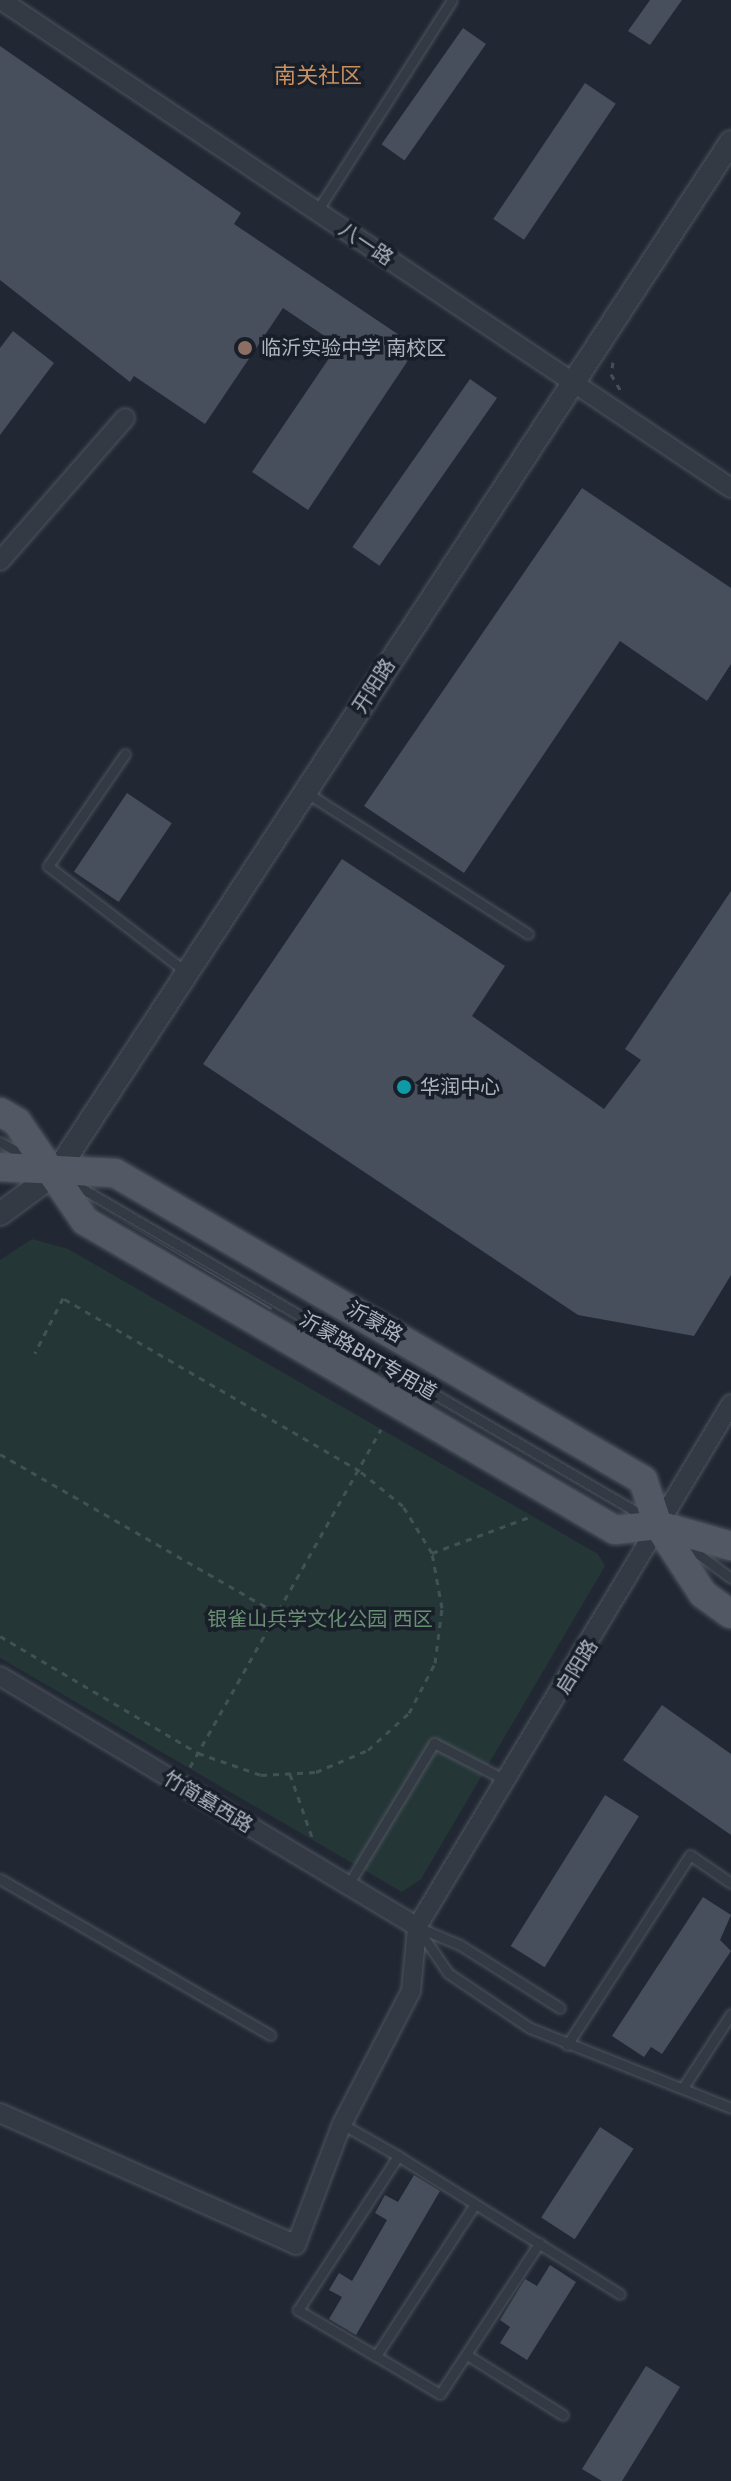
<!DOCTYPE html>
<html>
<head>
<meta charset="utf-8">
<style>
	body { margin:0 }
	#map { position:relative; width:731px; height:2481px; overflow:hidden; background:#212833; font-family:"Fira Sans","Noto Sans SC",sans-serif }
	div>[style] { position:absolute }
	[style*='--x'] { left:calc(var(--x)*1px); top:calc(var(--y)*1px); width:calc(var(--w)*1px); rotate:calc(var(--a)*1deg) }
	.green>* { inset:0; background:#253637 }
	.building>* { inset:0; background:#474f5d; transform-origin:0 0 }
	.path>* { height:3px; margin-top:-1.5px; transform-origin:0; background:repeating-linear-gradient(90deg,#425154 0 6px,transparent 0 12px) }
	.roads { filter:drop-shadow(0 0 2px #4e555f) drop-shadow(0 0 2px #4e555f) }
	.service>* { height:9px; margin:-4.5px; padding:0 4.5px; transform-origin:4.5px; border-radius:4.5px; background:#343a44 }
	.minor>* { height:18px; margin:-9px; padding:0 9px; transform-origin:9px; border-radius:9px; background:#343a44 }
	.tertiary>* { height:22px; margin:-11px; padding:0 11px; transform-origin:11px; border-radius:11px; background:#343a44 }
	.primary>* { height:28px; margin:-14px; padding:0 14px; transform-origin:14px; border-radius:14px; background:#525964 }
	.dots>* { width:22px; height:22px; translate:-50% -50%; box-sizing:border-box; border:4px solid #191f29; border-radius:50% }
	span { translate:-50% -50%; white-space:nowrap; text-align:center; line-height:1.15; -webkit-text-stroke:7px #191f29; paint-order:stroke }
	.street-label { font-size:20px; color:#aeb5c1 }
	.poi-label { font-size:20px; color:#aeb5c1 }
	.left { translate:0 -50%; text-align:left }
	.park-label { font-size:20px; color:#688f72 }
	.neighbourhood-label { font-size:22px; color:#c99061 }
</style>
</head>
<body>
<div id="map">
	<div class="green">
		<i style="clip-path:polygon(32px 1239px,68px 1249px,598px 1554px,605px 1566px,421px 1879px,402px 1892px,0 1658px,0 1260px)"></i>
	</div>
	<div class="building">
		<i style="clip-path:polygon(650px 0,682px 0,650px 45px,628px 31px)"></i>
		<i style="left:463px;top:28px;width:28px;height:142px;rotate:35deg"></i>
		<i style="clip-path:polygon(0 46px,241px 213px,234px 224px,417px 347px,308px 510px,252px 472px,338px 345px,283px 308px,205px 424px,134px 376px,130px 382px,0 280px)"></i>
		<i style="left:585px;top:83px;width:37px;height:164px;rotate:34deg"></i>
		<i style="clip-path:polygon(13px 331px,54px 363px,0 435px,0 348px)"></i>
		<i style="left:470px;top:379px;width:33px;height:205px;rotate:35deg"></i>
		<i style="clip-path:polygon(582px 488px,731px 588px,731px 664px,707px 701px,620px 641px,464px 873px,364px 806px)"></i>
		<i style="left:127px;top:793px;width:54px;height:95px;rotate:34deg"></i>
		<i style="clip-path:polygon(342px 859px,505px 966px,472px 1016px,604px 1109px,641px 1060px,625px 1049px,731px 891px,731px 1275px,694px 1336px,578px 1315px,203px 1064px)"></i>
		<i style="clip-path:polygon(100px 1208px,272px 1308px,271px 1310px)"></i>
		<i style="clip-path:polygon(662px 1705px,731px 1754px,731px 1835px,623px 1760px)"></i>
		<i style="left:605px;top:1795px;width:40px;height:178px;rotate:32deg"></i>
		<i style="clip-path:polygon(703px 1897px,731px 1915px,720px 1940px,731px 1951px,662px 2054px,651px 2047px,644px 2057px,612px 2036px)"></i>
		<i style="left:600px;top:2127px;width:40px;height:108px;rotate:33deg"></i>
		<i style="clip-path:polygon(414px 2175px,440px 2191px,356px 2335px,329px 2319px,342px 2297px,329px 2290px,339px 2273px,352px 2281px,387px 2220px,375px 2213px,385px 2195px,398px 2202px)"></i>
		<i style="clip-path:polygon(550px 2265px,576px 2282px,527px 2360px,500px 2343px,510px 2327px,500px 2320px,525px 2279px,537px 2286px)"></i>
		<i style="clip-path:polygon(646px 2366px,680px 2387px,622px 2481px,602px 2481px,582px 2469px)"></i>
	</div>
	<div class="path">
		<i style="--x:613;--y:362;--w:12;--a:99"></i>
		<i style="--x:611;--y:374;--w:20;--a:60"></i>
		<i style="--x:0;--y:1454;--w:321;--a:29.9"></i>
		<i style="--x:432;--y:1553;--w:107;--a:-20.3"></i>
		<i style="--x:0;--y:1636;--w:230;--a:30.6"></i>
		<i style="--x:198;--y:1753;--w:67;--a:19.2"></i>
		<i style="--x:261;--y:1775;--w:55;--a:-3.1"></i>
		<i style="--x:316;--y:1772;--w:56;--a:-22.9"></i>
		<i style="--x:368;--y:1750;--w:55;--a:-42.1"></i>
		<i style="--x:409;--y:1713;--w:56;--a:-62.5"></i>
		<i style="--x:435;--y:1663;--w:55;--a:-82.7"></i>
		<i style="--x:442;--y:1608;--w:56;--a:-100.3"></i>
		<i style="--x:432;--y:1553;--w:55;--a:-121.7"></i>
		<i style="--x:403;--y:1506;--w:55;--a:-140.9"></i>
		<i style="--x:360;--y:1471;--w:344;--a:-149.8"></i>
		<i style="--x:63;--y:1298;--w:62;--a:117"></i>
		<i style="--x:190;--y:1767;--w:388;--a:-60.5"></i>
		<i style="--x:290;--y:1774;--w:70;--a:70.8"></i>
	</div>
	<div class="roads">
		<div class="service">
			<i style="--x:317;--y:211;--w:250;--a:-57.4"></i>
			<i style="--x:125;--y:754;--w:136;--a:124.5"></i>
			<i style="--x:48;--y:866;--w:174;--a:37.5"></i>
			<i style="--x:307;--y:793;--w:262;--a:32.5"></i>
			<i style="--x:0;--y:1142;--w:37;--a:29"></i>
			<i style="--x:69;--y:1181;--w:669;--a:30.24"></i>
			<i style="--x:682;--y:1542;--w:61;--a:36.3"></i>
			<i style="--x:0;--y:1879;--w:312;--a:30"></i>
			<i style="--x:348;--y:1885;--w:166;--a:-58.8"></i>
			<i style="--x:434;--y:1743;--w:82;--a:27.5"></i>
			<i style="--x:417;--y:1927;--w:47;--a:22.7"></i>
			<i style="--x:460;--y:1945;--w:118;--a:32.2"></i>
			<i style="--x:418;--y:1929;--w:53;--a:55.7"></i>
			<i style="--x:448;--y:1973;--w:99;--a:33.9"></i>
			<i style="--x:530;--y:2028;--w:216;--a:21.7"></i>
			<i style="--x:567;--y:2045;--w:226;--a:-57.1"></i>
			<i style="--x:690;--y:1855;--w:50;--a:34.3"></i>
			<i style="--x:684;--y:2086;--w:86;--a:-56.9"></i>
			<i style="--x:342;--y:2124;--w:64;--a:29.7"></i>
			<i style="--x:475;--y:2204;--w:181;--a:123.1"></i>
			<i style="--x:376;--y:2356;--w:74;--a:30.7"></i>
			<i style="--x:440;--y:2394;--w:181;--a:-56.7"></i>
			<i style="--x:467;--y:2355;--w:113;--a:32"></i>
			<i style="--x:376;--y:2356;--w:91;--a:-149.5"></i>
			<i style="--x:298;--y:2310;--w:184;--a:-57"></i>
			<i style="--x:398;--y:2156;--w:261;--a:31.9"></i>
		</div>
		<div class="minor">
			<i style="--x:1;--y:0;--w:878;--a:33.76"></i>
			<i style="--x:0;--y:561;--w:190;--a:-48.8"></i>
			<i style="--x:0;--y:1676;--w:487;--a:31"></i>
			<i style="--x:0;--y:2113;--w:324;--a:24"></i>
			<i style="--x:296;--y:2245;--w:129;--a:-69.2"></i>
			<i style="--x:342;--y:2124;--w:150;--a:-62.6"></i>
			<i style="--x:411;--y:1991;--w:64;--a:-84.6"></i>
			<i style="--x:417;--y:1927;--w:610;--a:-59.02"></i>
		</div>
		<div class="tertiary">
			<i style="--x:0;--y:1214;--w:69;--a:-36.2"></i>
			<i style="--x:56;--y:1173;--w:1232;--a:-56.79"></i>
		</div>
		<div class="primary">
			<i style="--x:0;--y:1112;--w:20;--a:30"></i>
			<i style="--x:17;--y:1122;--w:120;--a:55.5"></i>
			<i style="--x:85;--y:1221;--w:613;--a:30.24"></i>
			<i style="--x:615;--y:1530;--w:43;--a:-6.6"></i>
			<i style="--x:658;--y:1525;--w:76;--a:16"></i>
			<i style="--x:0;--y:1167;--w:115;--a:3"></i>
			<i style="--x:115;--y:1173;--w:611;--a:30.18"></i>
			<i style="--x:643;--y:1480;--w:47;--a:71.6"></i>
			<i style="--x:658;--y:1525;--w:82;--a:56.9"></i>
			<i style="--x:703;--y:1594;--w:34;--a:36"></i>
		</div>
	</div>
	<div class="dots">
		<i style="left:245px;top:348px;background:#8d6e63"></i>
		<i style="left:404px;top:1087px;background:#0f9aa8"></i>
	</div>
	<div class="street-label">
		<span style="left:366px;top:244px;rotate:34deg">八一路</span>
		<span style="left:374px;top:686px;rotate:-57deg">开阳路</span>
		<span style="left:375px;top:1322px;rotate:30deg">沂蒙路</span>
		<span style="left:368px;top:1356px;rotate:30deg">沂蒙路BRT专用道</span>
		<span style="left:577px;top:1667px;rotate:-58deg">启阳路</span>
		<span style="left:208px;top:1802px;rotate:31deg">竹简墓西路</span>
	</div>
	<div class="poi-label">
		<span class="left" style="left:261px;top:348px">临沂实验中学 南校区</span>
		<span class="left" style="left:420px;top:1087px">华润中心</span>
	</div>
	<div class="park-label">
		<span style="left:320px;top:1619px">银雀山兵学文化公园 西区</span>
	</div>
	<div class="neighbourhood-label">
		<span style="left:318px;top:76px">南关社区</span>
	</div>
</div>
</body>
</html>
